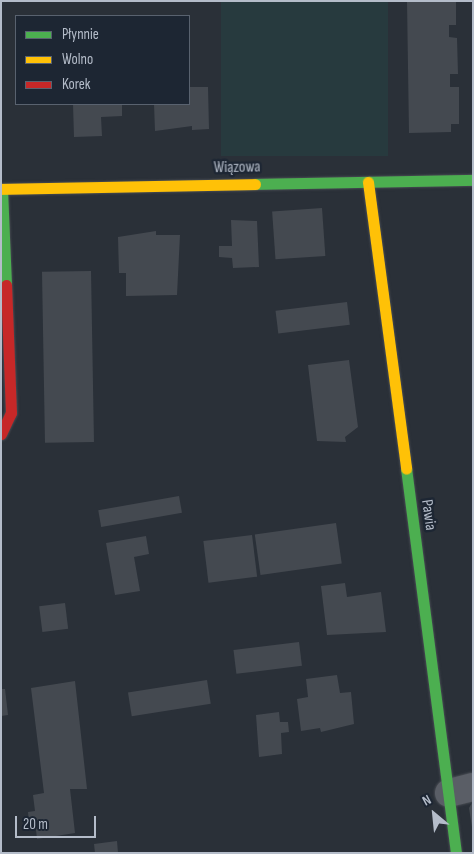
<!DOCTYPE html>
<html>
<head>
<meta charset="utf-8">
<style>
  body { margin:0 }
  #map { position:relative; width:474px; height:854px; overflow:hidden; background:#2a3038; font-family:"Sofia Sans Condensed",sans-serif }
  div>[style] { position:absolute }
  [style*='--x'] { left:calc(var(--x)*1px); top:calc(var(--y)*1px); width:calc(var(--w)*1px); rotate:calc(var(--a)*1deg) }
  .green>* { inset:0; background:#273a3e; transform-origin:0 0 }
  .building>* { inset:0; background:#444950; transform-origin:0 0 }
  .roads { filter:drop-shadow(0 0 1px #484c53) drop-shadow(0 0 1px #484c53) }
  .street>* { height:28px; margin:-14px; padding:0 14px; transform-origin:14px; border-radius:14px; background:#5a5e66 }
  .fast>* { height:11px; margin:-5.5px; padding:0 5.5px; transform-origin:5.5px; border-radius:5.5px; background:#4caf50 }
  .slow>* { height:11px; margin:-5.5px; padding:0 5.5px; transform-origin:5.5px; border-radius:5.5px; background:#ffc107 }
  .jam>* { height:11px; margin:-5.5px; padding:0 5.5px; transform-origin:5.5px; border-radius:5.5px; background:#c62828 }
  span { translate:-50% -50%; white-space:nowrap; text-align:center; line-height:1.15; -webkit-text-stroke:5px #1d2633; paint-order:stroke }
  .street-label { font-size:16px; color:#b4bcc9 }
  .frame { position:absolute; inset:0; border:2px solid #b4bcc9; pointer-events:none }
  .legend { position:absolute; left:15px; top:15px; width:175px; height:90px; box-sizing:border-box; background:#1d2633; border:1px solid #59626f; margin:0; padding:6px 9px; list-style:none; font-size:15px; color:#b4bcc9 }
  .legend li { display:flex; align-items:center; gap:10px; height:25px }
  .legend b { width:25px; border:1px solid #59626f }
  .north { position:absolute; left:409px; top:789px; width:50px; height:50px; -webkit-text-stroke:4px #1d2633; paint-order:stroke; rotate:332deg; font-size:14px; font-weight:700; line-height:20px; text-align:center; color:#b4bcc9 }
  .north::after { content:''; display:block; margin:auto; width:18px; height:22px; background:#b4bcc9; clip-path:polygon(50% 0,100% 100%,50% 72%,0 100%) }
  .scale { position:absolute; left:15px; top:816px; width:81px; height:22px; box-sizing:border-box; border:2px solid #b4bcc9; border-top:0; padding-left:6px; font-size:15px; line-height:18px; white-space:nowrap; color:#b4bcc9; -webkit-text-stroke:4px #1d2633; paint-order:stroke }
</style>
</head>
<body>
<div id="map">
  <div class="green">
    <div style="left:221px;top:1px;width:167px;height:155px"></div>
  </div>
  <div class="building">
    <div style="clip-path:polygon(407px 1px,456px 1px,456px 25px,449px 25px,449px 37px,457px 38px,458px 74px,450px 74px,450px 87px,459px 87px,459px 124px,451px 124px,451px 132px,409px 133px)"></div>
    <div style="clip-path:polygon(189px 87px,208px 87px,209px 129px,192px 130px,192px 126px,155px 131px,154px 104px,189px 104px)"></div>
    <div style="clip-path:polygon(73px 104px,122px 104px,122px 116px,101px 117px,102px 136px,74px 137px)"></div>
    <div style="left:322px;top:208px;width:48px;height:50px;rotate:86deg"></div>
    <div style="clip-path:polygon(231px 220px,257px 221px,259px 267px,233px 268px,232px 258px,219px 257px,219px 246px,232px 246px)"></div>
    <div style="clip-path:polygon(156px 231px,156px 235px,180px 235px,177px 295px,126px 296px,126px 273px,119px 273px,118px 237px)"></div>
    <div style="left:91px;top:271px;width:171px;height:49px;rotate:89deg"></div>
    <div style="left:347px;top:302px;width:23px;height:72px;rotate:83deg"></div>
    <div style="clip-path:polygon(349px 360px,358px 427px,345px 437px,346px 442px,317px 441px,308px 365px)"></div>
    <div style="left:179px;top:496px;width:17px;height:82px;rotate:80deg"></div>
    <div style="left:336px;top:523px;width:41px;height:82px;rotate:82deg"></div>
    <div style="left:252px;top:535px;width:42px;height:49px;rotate:83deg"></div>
    <div style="clip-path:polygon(146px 536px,149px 554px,134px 557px,140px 591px,115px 595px,106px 543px)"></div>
    <div style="clip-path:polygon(345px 583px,347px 597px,381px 592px,386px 632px,327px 635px,321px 586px)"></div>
    <div style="left:65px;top:603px;width:26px;height:26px;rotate:83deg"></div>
    <div style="left:299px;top:642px;width:24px;height:66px;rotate:83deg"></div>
    <div style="clip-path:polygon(337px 675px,340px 693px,351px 692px,354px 724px,321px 732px,320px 728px,301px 731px,297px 699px,308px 697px,306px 679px)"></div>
    <div style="left:207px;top:680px;width:24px;height:80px;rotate:81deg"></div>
    <div style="clip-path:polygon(75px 681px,87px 789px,70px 789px,75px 833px,37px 839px,35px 821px,29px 823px,28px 812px,35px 811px,33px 795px,44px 793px,31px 688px)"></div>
    <div style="clip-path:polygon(1px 689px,5px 689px,8px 715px,1px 716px)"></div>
    <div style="clip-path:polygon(279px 712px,280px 722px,288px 722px,289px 732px,281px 733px,282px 754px,259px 757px,256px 715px)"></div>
    <div style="clip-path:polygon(473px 801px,473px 827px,472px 827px,469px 808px)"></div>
    <div style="clip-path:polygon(117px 841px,118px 853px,95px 853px,94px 844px)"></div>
  </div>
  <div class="roads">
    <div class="street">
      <div style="--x:449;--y:793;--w:25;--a:-14"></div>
    </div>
    <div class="fast">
      <div style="--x:255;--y:184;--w:218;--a:-1.1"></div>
      <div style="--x:2;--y:189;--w:96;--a:87.6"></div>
      <div style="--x:406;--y:468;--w:388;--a:82.6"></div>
    </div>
    <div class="slow">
      <div style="--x:368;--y:182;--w:289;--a:82.4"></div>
      <div style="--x:1;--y:189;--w:254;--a:-1.1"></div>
    </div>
    <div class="jam">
      <div style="--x:1;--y:434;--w:23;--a:-65"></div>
      <div style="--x:11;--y:413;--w:128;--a:-92.2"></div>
    </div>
  </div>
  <div class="street-label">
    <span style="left:237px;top:168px;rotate:-1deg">Wiązowa</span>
    <span style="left:428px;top:515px;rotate:82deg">Pawia</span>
  </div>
  <div class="frame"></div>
  <ul class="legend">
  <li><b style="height:6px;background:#4caf50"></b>Płynnie</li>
  <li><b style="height:6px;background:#ffc107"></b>Wolno</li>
  <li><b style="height:6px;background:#c62828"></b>Korek</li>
  </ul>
  <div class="north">N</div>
  <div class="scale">20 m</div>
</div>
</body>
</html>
